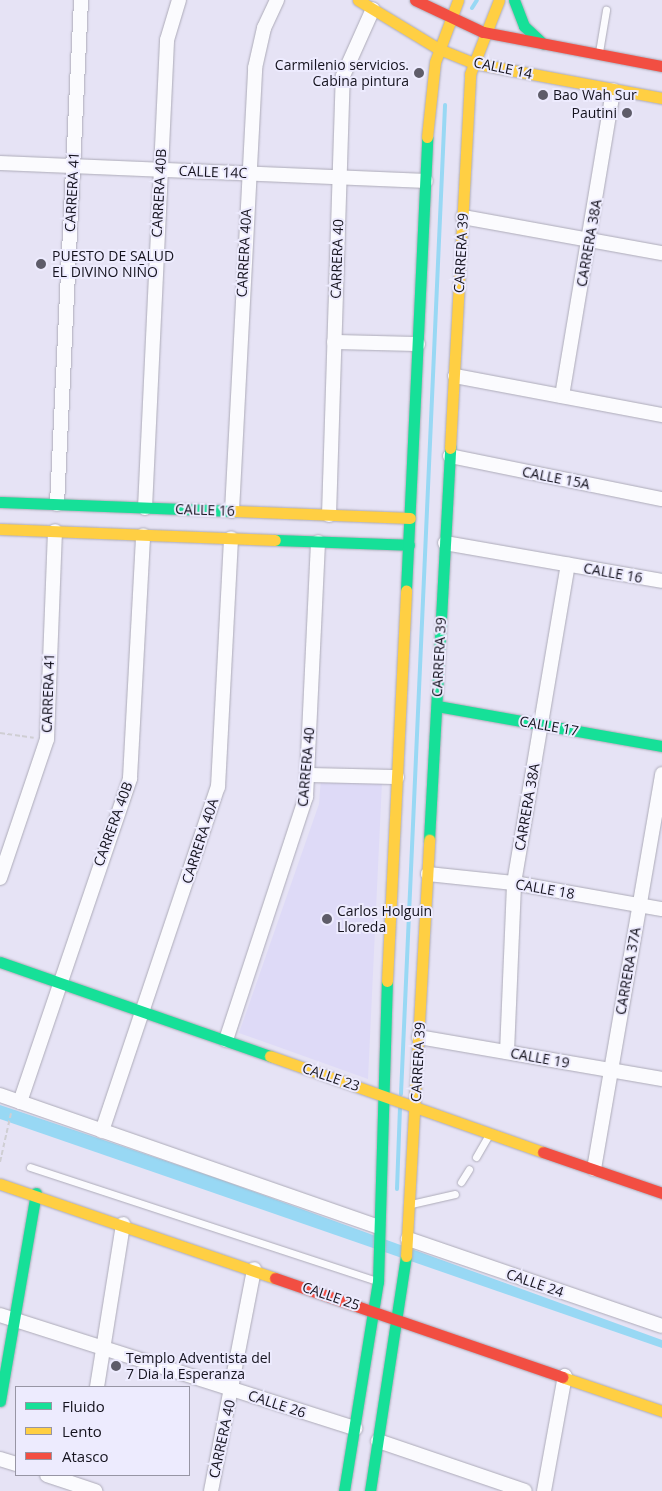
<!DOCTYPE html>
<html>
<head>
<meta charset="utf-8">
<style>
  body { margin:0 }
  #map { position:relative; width:662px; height:1491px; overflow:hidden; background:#e6e3f5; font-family:"Open Sans",sans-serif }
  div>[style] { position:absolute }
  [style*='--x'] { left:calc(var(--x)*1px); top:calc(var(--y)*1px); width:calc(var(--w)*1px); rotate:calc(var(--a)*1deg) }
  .built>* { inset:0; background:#dedaf7 }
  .water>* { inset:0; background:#98d8f4 }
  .stream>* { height:4px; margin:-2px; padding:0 2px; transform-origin:2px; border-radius:2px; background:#98d8f4 }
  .path>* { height:2px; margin-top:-1px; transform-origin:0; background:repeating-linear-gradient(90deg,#cfced3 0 5px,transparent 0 7.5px) }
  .roads { filter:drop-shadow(0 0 1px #adabb8) drop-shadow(0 0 1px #adabb8) }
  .lane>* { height:7px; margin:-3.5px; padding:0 3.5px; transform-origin:3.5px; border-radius:3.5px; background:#fbfbfe }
  .street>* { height:14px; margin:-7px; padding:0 7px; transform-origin:7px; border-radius:7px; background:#fbfbfe }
  .fast>* { height:11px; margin:-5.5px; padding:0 5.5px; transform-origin:5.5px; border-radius:5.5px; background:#16e098 }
  .slow>* { height:11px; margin:-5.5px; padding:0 5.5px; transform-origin:5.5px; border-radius:5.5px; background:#ffcf43 }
  .jam>* { height:11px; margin:-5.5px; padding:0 5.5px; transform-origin:5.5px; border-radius:5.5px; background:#f24e42 }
  .dots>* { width:14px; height:14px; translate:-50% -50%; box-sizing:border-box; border:2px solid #edebfe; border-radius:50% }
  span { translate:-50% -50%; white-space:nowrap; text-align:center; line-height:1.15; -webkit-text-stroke:4px #edebfe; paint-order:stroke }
  .poi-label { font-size:14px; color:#15131e }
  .right { translate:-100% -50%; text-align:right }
  .left { translate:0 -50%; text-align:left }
  .street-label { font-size:14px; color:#15131e }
  .legend { position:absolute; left:15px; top:1386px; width:175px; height:90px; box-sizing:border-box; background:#edebfe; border:1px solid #9795a4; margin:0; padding:6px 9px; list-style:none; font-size:15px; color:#15131e }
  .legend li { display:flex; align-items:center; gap:10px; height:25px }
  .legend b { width:25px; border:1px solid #9795a4 }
</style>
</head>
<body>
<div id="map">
  <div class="built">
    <div style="clip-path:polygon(321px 778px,382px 782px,368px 1079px,239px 1033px,319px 804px)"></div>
  </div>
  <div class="water">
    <div style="clip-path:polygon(0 1105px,216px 1178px,662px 1340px,662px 1348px,0 1119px)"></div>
  </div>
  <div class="stream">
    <div style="--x:472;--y:8;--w:9;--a:-58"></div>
    <div style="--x:401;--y:1094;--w:990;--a:-87.45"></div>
    <div style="--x:397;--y:1189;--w:80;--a:-87.9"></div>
  </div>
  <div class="path">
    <div style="--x:0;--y:733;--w:34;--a:8"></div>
    <div style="--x:0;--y:1162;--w:50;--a:-77.3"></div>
  </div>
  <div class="roads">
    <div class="lane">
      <div style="--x:599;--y:52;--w:43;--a:-80.5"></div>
      <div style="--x:476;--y:1157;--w:24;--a:-60"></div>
      <div style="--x:30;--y:1167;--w:365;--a:18.2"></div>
      <div style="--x:461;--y:1182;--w:15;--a:-58"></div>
      <div style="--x:411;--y:1204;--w:45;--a:-12.8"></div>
    </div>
    <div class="street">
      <div style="--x:0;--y:163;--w:426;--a:2.4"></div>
      <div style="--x:463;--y:217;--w:202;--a:10.3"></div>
      <div style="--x:334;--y:342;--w:84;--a:1.4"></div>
      <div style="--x:455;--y:376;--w:211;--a:10.7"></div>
      <div style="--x:562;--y:396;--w:310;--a:-80.5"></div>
      <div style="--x:450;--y:456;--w:216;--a:11.5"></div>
      <div style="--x:57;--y:504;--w:505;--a:-87.27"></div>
      <div style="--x:145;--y:508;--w:469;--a:-87.3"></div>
      <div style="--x:167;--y:40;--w:42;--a:-73.3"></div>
      <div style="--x:232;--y:511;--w:444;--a:-87"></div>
      <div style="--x:255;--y:68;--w:41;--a:-77.3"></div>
      <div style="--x:264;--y:28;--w:31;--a:-65"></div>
      <div style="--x:329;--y:515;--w:439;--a:-88.2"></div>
      <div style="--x:343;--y:76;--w:73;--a:-65.9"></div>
      <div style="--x:445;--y:543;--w:220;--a:9.9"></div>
      <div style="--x:307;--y:775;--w:90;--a:1.3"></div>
      <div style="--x:428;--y:874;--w:86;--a:6"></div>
      <div style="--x:514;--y:883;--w:150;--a:10"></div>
      <div style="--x:0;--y:878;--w:147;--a:-71.3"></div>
      <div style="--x:47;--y:739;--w:208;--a:-87.8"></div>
      <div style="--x:419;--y:1037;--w:247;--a:9.8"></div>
      <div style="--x:226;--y:1040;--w:256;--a:-71.8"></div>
      <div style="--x:306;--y:797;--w:255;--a:-87.3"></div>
      <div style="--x:507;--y:1052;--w:169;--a:-87.6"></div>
      <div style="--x:514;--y:883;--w:323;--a:-80.4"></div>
      <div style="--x:0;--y:1095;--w:400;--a:19.2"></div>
      <div style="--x:20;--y:1102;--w:342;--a:-71.2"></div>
      <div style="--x:130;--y:778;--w:243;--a:-86.9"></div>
      <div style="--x:102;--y:1131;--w:363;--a:-71.4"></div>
      <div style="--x:218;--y:787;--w:249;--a:-87"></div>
      <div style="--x:594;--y:1169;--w:401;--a:-80.2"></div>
      <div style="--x:408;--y:1239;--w:268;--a:18.9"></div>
      <div style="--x:0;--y:1315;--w:373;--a:17.7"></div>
      <div style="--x:97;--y:1387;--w:165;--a:-80.9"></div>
      <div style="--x:378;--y:1441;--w:155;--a:18.8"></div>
      <div style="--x:0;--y:1459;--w:17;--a:17"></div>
      <div style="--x:47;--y:1475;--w:51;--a:18.4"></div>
      <div style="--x:211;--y:1491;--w:226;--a:-79"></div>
      <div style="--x:544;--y:1491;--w:117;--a:-79.7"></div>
    </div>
    <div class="fast">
      <div style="--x:514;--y:0;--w:28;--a:69"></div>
      <div style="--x:524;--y:26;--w:26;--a:43"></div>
      <div style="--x:0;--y:502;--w:235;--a:2.2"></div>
      <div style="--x:275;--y:540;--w:134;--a:2.1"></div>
      <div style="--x:406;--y:590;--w:453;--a:-87.3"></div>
      <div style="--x:437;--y:706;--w:229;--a:10.1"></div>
      <div style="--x:429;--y:840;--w:393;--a:-86.9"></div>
      <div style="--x:0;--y:962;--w:286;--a:19.2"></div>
      <div style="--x:0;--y:1401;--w:211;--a:-80.2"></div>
      <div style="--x:344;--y:1491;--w:212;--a:-80.8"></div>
      <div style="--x:378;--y:1282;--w:301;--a:-88.3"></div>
      <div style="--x:370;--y:1491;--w:238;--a:-81.3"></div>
    </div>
    <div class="slow">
      <div style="--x:358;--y:0;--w:95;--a:31.2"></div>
      <div style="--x:439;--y:49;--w:37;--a:22"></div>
      <div style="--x:473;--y:63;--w:192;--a:10.5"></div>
      <div style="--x:427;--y:137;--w:75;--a:-83.9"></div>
      <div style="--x:435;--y:62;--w:66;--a:-69.6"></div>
      <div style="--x:450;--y:448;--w:375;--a:-86.9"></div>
      <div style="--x:470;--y:74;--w:79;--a:-68.6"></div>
      <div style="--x:235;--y:511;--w:175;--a:2.3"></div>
      <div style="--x:0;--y:529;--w:275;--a:2.3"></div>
      <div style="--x:387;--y:981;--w:391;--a:-87.2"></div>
      <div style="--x:270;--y:1056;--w:289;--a:19.4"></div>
      <div style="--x:0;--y:1184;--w:291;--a:18.9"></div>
      <div style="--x:406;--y:1256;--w:417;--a:-86.8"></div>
      <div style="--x:562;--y:1377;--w:106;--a:18.8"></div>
    </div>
    <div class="jam">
      <div style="--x:415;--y:0;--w:75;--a:25.2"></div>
      <div style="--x:483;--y:32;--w:182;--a:10.8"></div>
      <div style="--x:543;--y:1152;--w:126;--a:19"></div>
      <div style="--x:275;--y:1278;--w:304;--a:19"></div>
    </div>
  </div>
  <div class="dots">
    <div style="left:419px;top:73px;background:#5e5c69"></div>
    <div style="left:543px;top:95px;background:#5e5c69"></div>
    <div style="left:627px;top:113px;background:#5e5c69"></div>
    <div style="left:41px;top:264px;background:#5e5c69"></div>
    <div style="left:327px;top:919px;background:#5e5c69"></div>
    <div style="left:116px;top:1366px;background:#5e5c69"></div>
  </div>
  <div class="poi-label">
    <span class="right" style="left:409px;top:73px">Carmilenio servicios.<br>Cabina pintura</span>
    <span class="left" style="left:553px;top:95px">Bao Wah Sur</span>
    <span class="right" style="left:617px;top:113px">Pautini</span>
    <span class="left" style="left:52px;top:264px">PUESTO DE SALUD<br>EL DIVINO NIÑO</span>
    <span class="left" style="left:337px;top:919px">Carlos Holguin<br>Lloreda</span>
    <span class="left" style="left:126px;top:1366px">Templo Adventista del<br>7 Dia la Esperanza</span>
  </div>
  <div class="street-label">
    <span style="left:503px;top:68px;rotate:12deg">CALLE 14</span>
    <span style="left:213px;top:172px;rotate:2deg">CALLE 14C</span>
    <span style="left:72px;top:192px;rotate:-87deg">CARRERA 41</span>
    <span style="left:159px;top:193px;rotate:-87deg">CARRERA 40B</span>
    <span style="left:589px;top:243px;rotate:-80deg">CARRERA 38A</span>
    <span style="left:244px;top:253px;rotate:-87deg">CARRERA 40A</span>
    <span style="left:461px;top:253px;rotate:-87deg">CARRERA 39</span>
    <span style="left:337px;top:259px;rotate:-88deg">CARRERA 40</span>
    <span style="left:556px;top:478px;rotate:11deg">CALLE 15A</span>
    <span style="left:205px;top:510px;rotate:2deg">CALLE 16</span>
    <span style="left:613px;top:573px;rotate:10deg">CALLE 16</span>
    <span style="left:439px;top:657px;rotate:-87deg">CARRERA 39</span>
    <span style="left:48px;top:693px;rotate:-88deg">CARRERA 41</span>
    <span style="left:549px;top:726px;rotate:10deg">CALLE 17</span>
    <span style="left:306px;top:767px;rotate:-85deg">CARRERA 40</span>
    <span style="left:527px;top:807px;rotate:-80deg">CARRERA 38A</span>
    <span style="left:113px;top:824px;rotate:-70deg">CARRERA 40B</span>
    <span style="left:200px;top:841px;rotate:-72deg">CARRERA 40A</span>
    <span style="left:545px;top:889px;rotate:10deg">CALLE 18</span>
    <span style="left:628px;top:971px;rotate:-80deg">CARRERA 37A</span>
    <span style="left:540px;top:1058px;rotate:10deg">CALLE 19</span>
    <span style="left:418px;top:1062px;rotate:-87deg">CARRERA 39</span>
    <span style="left:331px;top:1077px;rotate:19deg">CALLE 23</span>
    <span style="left:535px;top:1283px;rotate:19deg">CALLE 24</span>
    <span style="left:331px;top:1296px;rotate:19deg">CALLE 25</span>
    <span style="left:277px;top:1404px;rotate:18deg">CALLE 26</span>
    <span style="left:222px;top:1439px;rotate:-78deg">CARRERA 40</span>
  </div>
  <ul class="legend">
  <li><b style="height:6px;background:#16e098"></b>Fluido</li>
  <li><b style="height:6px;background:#ffcf43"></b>Lento</li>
  <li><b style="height:6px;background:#f24e42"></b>Atasco</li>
  </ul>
</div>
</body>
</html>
